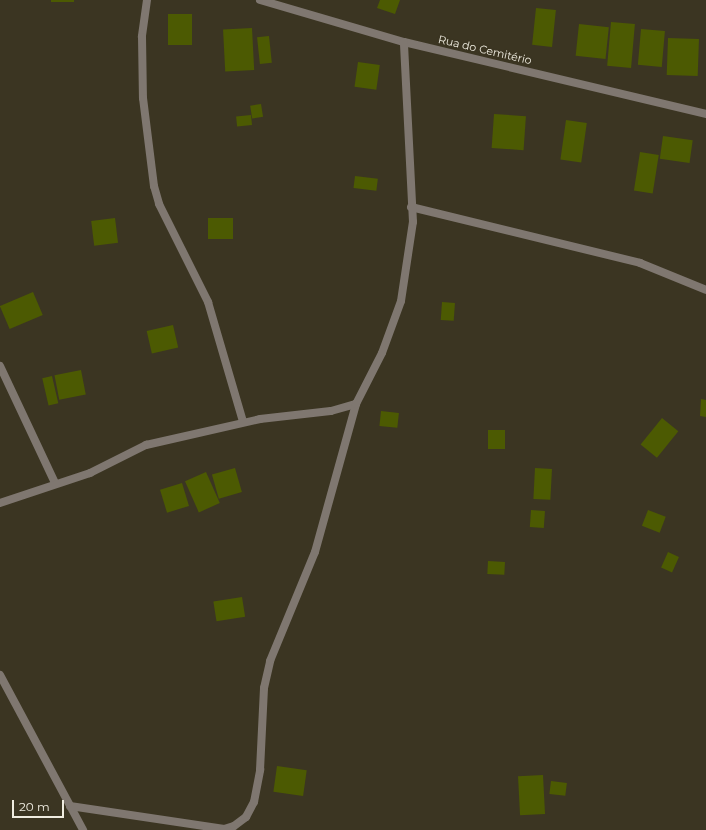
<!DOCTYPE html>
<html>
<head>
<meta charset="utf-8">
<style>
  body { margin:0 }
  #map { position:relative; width:706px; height:830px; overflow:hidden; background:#3b3522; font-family:Montserrat,sans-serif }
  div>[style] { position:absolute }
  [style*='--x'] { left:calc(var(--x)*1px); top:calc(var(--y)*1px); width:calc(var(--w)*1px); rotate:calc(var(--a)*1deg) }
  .building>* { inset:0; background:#4c5a02; transform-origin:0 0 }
  .minor>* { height:8px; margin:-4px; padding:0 4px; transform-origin:4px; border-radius:4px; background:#7f7770 }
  span { translate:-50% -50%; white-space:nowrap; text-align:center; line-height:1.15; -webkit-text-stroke:3px #3b3522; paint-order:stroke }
  .street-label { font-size:11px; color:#efece0 }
  .scale { position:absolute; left:12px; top:800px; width:52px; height:18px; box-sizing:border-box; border:2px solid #efece0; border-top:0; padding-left:5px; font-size:12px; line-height:14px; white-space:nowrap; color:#efece0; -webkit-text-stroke:3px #3b3522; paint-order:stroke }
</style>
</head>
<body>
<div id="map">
  <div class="building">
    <div style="left:51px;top:0;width:23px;height:2px"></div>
    <div style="clip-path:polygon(380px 0,400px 0,395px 14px,377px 8px)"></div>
    <div style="left:536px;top:8px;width:20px;height:37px;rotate:6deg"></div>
    <div style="left:168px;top:14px;width:24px;height:31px"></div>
    <div style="left:611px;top:22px;width:24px;height:44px;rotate:5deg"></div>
    <div style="left:579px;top:24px;width:30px;height:32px;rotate:6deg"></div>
    <div style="left:252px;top:28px;width:42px;height:29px;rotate:87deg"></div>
    <div style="left:641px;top:29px;width:24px;height:36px;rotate:5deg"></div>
    <div style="left:269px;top:36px;width:27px;height:12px;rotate:84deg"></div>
    <div style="left:668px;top:38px;width:31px;height:37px;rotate:2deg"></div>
    <div style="left:358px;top:62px;width:22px;height:25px;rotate:8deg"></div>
    <div style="left:261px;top:104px;width:13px;height:11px;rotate:81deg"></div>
    <div style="left:494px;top:114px;width:32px;height:34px;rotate:4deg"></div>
    <div style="left:251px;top:115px;width:10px;height:15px;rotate:84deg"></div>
    <div style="left:566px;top:120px;width:21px;height:40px;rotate:8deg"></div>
    <div style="left:663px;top:136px;width:30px;height:23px;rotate:8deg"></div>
    <div style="left:640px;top:152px;width:19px;height:39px;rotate:9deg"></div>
    <div style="left:355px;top:176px;width:23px;height:12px;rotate:7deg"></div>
    <div style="left:115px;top:218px;width:25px;height:24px;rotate:83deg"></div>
    <div style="left:208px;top:218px;width:25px;height:21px"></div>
    <div style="left:33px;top:292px;width:25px;height:36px;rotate:67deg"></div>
    <div style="left:442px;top:302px;width:13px;height:18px;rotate:4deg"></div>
    <div style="left:173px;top:325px;width:23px;height:27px;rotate:77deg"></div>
    <div style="left:81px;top:370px;width:25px;height:27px;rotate:79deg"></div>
    <div style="left:52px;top:376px;width:28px;height:10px;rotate:77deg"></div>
    <div style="clip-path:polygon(701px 399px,706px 400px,706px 417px,700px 416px)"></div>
    <div style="left:381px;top:411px;width:18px;height:15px;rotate:6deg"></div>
    <div style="left:662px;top:418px;width:21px;height:34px;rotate:39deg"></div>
    <div style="left:488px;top:430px;width:17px;height:19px"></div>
    <div style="left:235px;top:468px;width:25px;height:24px;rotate:74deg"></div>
    <div style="left:535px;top:468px;width:17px;height:31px;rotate:3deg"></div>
    <div style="left:206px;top:472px;width:34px;height:23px;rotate:66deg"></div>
    <div style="left:182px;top:483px;width:24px;height:23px;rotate:73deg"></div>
    <div style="left:531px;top:510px;width:14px;height:17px;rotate:4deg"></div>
    <div style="left:648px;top:510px;width:19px;height:17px;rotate:21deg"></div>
    <div style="left:668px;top:552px;width:12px;height:17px;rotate:24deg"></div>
    <div style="left:488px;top:561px;width:17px;height:13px;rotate:3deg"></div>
    <div style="left:242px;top:597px;width:20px;height:29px;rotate:81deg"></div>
    <div style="left:277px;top:766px;width:30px;height:26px;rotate:8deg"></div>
    <div style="left:543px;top:775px;width:39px;height:25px;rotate:87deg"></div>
    <div style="left:551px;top:781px;width:16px;height:13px;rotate:7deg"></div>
  </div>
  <div class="minor">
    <div style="--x:147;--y:0;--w:37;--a:98"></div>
    <div style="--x:142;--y:37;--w:61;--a:89.1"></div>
    <div style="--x:143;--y:98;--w:89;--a:82.9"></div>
    <div style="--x:154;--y:186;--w:19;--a:74"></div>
    <div style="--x:159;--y:204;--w:110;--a:63.4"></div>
    <div style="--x:208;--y:302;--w:125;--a:73.7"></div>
    <div style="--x:260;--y:0;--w:150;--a:16.3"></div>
    <div style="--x:404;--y:42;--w:310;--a:13.4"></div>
    <div style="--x:411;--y:207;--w:236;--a:13.7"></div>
    <div style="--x:640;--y:263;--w:71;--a:22.2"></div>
    <div style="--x:0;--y:366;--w:129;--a:64.8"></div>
    <div style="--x:0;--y:503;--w:95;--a:-18.4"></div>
    <div style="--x:90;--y:473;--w:63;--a:-26.6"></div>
    <div style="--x:146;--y:445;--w:117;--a:-12.8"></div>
    <div style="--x:260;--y:419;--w:71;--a:-6.4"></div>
    <div style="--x:331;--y:411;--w:26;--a:-16"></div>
    <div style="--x:0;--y:675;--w:176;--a:61.8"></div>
    <div style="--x:70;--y:806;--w:156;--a:8.5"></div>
    <div style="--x:224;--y:829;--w:10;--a:-17"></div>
    <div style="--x:234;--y:826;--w:15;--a:-37"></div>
    <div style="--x:246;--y:817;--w:17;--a:-62"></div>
    <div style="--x:254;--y:802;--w:33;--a:-79"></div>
    <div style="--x:260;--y:770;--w:82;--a:-87.2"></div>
    <div style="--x:264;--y:688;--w:28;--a:-77"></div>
    <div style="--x:270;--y:661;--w:118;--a:-67.6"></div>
    <div style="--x:315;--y:552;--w:154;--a:-74.5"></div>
    <div style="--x:356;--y:404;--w:57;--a:-63"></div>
    <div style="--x:382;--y:353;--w:55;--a:-69.9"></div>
    <div style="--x:401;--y:301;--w:80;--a:-81.4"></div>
    <div style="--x:413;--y:222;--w:180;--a:-92.9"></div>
  </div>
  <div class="street-label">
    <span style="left:485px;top:50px;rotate:13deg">Rua do Cemitério</span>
  </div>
  <div class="scale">20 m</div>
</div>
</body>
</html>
